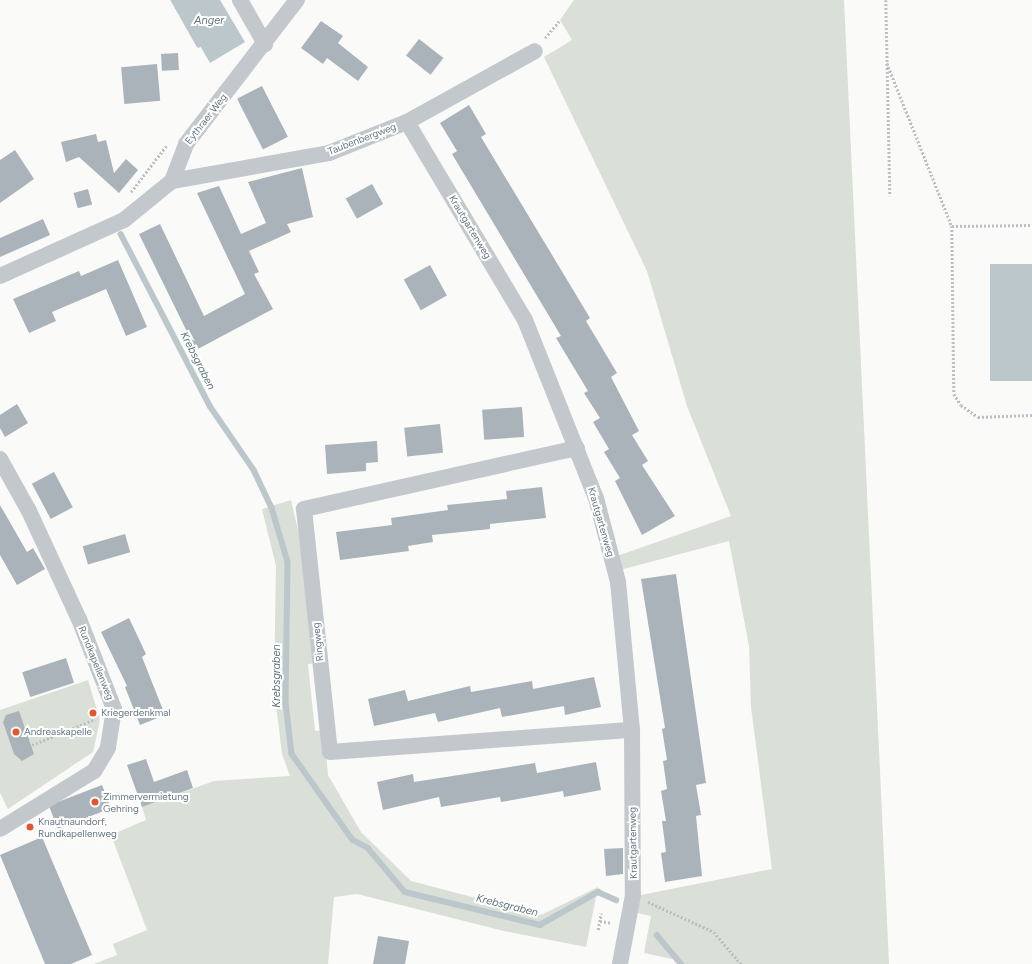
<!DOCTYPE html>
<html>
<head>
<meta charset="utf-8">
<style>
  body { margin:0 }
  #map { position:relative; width:1032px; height:964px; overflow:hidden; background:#fafaf8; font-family:Figtree,sans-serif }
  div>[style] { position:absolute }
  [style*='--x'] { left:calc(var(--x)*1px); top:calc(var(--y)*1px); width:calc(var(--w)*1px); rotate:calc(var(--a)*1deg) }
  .green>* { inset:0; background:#dadfd7 }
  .water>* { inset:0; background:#bbc7cb; transform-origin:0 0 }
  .stream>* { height:5.5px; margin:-2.75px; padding:0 2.75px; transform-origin:2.75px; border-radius:2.75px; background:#bbc7cb }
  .building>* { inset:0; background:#aab3b9; transform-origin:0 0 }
  .path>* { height:2.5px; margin-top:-1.25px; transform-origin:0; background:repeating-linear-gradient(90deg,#bbbfc2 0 2px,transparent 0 4px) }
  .minor>* { height:16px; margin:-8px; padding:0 8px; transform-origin:8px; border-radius:8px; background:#c3c8cc }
  .dots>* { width:11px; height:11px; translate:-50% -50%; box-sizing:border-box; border:2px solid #fff; border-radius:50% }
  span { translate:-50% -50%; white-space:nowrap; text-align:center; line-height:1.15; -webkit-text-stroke:4px #fff; paint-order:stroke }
  .street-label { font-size:10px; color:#657683 }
  .poi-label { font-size:10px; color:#657683 }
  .left { translate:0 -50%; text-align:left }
  .water-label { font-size:11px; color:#60757c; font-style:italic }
</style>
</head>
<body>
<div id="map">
  <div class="green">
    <div style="clip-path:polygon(574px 0,844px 0,889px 964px,681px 964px,677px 960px,644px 953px,651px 916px,637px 913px,641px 895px,772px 869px,751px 707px,749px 646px,729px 541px,620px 570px,617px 556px,731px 516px,687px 406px,647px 271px,544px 57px,572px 40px,560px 20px)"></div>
    <div style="clip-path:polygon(291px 500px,305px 560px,317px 663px,308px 664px,315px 731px,324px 730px,328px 775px,361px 832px,411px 881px,541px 915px,598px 887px,586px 947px,504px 931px,357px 894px,334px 897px,328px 964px,94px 964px,117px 955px,113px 944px,147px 930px,111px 835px,146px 820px,142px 807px,214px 781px,290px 776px,282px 754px,274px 688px,276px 566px,262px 509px)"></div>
    <div style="clip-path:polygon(88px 680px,100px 720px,93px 752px,8px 809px,0 793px,0 710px)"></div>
  </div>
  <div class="water">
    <div style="clip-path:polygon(174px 0,220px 0,245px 42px,210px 63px)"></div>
    <div style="left:1032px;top:264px;width:117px;height:42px;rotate:90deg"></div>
  </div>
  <div class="stream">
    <div style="--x:174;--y:0;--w:51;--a:60.4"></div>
    <div style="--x:121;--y:234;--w:194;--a:62.6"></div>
    <div style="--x:210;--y:406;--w:78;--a:55.5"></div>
    <div style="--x:254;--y:470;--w:42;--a:64.7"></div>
    <div style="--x:272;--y:508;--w:56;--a:73.5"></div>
    <div style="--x:288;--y:562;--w:141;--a:90.8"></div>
    <div style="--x:286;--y:703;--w:51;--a:83.3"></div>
    <div style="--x:292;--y:754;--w:105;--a:54.7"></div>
    <div style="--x:353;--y:840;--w:17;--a:28"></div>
    <div style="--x:368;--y:848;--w:57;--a:49.9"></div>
    <div style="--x:405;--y:892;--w:139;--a:13.7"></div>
    <div style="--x:540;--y:925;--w:67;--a:-29.6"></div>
    <div style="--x:598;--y:892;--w:20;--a:24"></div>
    <div style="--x:657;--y:935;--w:38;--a:50"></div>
  </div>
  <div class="building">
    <div style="clip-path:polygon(321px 21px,343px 36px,338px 43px,368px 67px,358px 81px,327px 58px,323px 64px,301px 48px)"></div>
    <div style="left:419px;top:39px;width:31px;height:21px;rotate:38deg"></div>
    <div style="left:178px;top:53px;width:17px;height:17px;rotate:87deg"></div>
    <div style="left:157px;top:64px;width:37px;height:36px;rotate:85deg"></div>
    <div style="left:262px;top:86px;width:57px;height:28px;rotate:63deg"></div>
    <div style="clip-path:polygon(469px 105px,486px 134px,481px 137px,590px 318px,586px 321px,617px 373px,611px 377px,639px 431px,632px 435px,648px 461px,642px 465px,675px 516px,642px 535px,615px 481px,620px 478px,604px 452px,609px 449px,593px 422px,600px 418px,584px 393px,588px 391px,556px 338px,561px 336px,452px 154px,457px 151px,440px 123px)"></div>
    <div style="clip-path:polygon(96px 134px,98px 142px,106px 140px,114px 173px,126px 159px,138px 170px,119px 193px,79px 157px,66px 162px,61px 142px)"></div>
    <div style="clip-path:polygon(15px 150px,34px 179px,0 203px,0 160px)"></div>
    <div style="clip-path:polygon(302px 168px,313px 217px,287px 224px,291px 232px,249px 251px,259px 272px,254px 274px,273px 309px,196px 350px,139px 234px,160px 224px,204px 316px,245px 294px,197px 193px,219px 186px,241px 234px,266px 223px,248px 182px)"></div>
    <div style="left:372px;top:184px;width:23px;height:30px;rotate:61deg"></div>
    <div style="left:88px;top:189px;width:16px;height:15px;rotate:75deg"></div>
    <div style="clip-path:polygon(43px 219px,50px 235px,0 257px,0 238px)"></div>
    <div style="clip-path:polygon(118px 260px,147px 327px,126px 336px,106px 289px,52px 312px,56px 321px,29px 333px,13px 299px,79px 271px,81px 276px)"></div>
    <div style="left:430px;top:265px;width:35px;height:30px;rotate:61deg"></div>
    <div style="clip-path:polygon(17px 404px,28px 423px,5px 437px,0 428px,0 415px)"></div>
    <div style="left:522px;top:407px;width:30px;height:40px;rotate:86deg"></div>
    <div style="left:440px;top:424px;width:29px;height:36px;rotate:84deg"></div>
    <div style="clip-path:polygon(377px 441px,378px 462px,366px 463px,366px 471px,327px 474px,325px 445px)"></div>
    <div style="left:54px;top:472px;width:40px;height:25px;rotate:62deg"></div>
    <div style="clip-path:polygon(542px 487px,546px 518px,490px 524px,490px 529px,432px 535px,433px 542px,408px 546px,409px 551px,340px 560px,336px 532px,392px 525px,391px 518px,448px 510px,447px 505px,507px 499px,506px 491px)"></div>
    <div style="clip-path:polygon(0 505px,27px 552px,33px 548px,45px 569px,17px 585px,0 555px)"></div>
    <div style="left:125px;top:534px;width:19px;height:44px;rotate:74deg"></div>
    <div style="clip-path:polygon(676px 574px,706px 783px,696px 785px,701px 815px,696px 816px,702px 876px,665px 882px,661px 853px,666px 852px,662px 821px,666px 821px,661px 791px,667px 789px,663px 761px,667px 760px,662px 729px,665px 728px,641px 579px)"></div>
    <div style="clip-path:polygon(129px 618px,146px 654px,142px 657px,165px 715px,140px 725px,125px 687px,127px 686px,101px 632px)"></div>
    <div style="left:66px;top:658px;width:26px;height:46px;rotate:72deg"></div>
    <div style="clip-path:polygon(594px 677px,601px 707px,565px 715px,564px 706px,502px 717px,500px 708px,438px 722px,435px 713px,374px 726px,368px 699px,405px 690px,408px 701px,470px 686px,471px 692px,532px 681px,533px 689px)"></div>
    <div style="clip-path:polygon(19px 711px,34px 754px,22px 761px,14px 754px,3px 722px,6px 715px)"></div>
    <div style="clip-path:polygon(146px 759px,154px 782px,187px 770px,193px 788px,142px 807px,127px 765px)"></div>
    <div style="clip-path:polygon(596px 762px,601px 790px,564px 797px,563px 791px,501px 802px,500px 797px,441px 807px,439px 797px,383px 810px,377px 782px,413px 774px,414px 782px,535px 763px,537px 773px)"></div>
    <div style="left:102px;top:785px;width:25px;height:57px;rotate:69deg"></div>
    <div style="clip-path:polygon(42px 837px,92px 955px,71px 964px,45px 964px,0 855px)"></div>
    <div style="clip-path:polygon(623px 848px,623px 874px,606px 876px,604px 849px)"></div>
    <div style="clip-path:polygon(378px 936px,409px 941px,405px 964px,373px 964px)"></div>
  </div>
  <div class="path">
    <div style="--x:886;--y:0;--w:196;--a:88.8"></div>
    <div style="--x:545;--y:38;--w:23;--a:-50"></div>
    <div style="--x:887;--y:63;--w:175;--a:68.3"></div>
    <div style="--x:952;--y:226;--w:168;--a:89.3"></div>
    <div style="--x:954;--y:394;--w:13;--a:58"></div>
    <div style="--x:961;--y:405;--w:21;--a:35"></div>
    <div style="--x:978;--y:417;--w:54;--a:-2.1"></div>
    <div style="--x:131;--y:192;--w:58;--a:-52.7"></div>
    <div style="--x:952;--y:226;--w:80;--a:-0.7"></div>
    <div style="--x:32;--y:745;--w:68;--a:-22.4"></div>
    <div style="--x:648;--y:902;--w:72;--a:24.4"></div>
    <div style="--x:714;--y:932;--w:42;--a:49.8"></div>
    <div style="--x:600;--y:921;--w:12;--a:9"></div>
    <div style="--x:598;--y:930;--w:17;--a:-80"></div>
  </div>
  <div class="minor">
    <div style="--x:240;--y:0;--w:51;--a:60.4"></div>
    <div style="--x:407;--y:122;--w:230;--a:59.2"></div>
    <div style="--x:525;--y:320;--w:192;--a:68.3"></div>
    <div style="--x:596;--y:498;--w:87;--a:75.3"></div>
    <div style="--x:618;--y:582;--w:149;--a:84.6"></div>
    <div style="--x:632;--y:730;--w:165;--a:89.7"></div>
    <div style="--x:633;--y:895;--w:70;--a:100.7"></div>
    <div style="--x:172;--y:181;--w:159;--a:-10.1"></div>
    <div style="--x:329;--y:153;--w:84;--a:-21.7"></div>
    <div style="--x:407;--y:122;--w:146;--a:-29"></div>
    <div style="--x:0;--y:276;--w:136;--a:-24.3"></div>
    <div style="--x:124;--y:220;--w:62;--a:-39.1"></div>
    <div style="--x:172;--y:181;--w:40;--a:-69"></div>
    <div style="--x:186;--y:144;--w:182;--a:-52.4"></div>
    <div style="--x:577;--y:448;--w:280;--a:167.4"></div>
    <div style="--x:304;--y:509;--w:244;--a:83.9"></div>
    <div style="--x:330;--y:752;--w:303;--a:-4.2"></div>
    <div style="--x:0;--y:459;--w:60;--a:60.9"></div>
    <div style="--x:29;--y:511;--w:119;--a:65.2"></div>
    <div style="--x:79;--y:619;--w:97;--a:68.7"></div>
    <div style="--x:114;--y:709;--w:39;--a:99"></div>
    <div style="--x:108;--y:748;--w:27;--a:121"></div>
    <div style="--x:94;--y:771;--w:110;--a:148.3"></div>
  </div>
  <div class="dots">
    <div style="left:93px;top:713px;background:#e4572e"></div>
    <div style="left:16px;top:732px;background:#e4572e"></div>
    <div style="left:95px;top:802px;background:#e4572e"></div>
    <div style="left:30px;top:827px;background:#e4572e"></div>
  </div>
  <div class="street-label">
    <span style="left:206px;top:119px;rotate:-52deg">Eythraer Weg</span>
    <span style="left:362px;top:139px;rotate:-21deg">Taubenbergweg</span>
    <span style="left:470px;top:227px;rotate:59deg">Krautgartenweg</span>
    <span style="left:601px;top:522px;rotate:74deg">Krautgartenweg</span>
    <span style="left:318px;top:642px;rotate:-96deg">Ringweg</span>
    <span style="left:96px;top:663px;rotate:68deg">Rundkapellenweg</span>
    <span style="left:633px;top:843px;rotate:-91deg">Krautgartenweg</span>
  </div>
  <div class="poi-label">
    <span class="left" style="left:101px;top:713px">Kriegerdenkmal</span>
    <span class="left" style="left:24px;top:732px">Andreaskapelle</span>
    <span class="left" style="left:103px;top:802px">Zimmervermietung<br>Gehring</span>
    <span class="left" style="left:38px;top:827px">Knautnaundorf,<br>Rundkapellenweg</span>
  </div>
  <div class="water-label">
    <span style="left:209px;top:21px">Anger</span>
    <span style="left:197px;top:361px;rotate:63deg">Krebsgraben</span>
    <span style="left:277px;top:676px;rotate:-90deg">Krebsgraben</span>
    <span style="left:507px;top:906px;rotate:14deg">Krebsgraben</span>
  </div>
</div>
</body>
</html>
